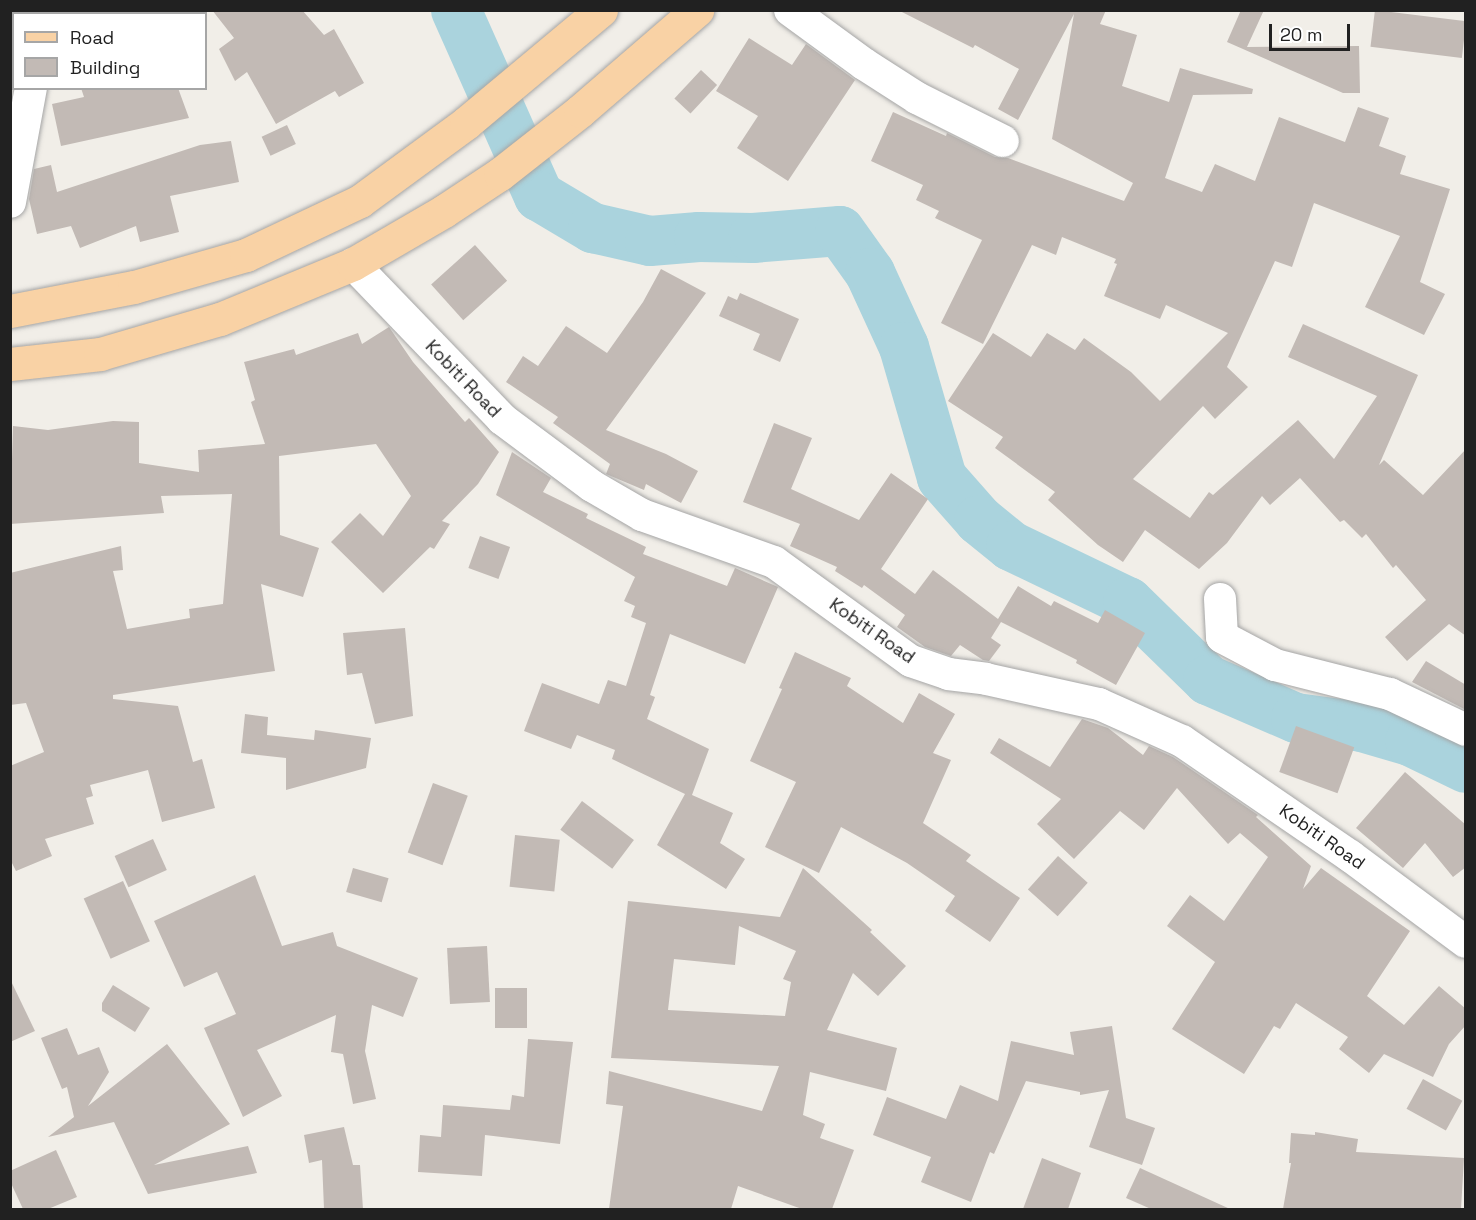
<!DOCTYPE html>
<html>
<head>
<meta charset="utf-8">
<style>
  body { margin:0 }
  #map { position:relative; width:1476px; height:1220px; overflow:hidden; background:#f1eee8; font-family:"Space Grotesk",sans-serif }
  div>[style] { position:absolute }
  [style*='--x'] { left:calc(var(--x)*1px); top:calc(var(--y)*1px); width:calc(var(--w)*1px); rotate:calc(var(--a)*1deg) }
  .river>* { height:50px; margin:-25px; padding:0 25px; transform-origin:25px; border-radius:25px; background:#aad3dd }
  .building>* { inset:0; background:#c2bab5; transform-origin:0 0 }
  .roads { filter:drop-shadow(0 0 2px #a5a5a5) drop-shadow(0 0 2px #a5a5a5) }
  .minor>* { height:32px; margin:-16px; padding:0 16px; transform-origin:16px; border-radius:16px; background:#fff }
  .major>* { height:33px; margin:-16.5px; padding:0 16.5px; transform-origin:16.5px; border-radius:16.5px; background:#f9d2a5 }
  span { translate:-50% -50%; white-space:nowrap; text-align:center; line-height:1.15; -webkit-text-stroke:6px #fff; paint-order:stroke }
  .street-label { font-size:18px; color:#212121 }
  .frame { position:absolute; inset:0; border:12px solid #212121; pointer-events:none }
  .legend { position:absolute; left:12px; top:12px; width:195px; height:78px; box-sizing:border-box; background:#fff; border:2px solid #a6a6a6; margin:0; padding:8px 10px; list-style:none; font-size:18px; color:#212121 }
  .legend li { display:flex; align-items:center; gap:12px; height:30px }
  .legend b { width:30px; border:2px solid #a6a6a6 }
  .scale { position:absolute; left:1269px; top:24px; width:81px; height:27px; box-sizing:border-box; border:3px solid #212121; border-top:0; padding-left:8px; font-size:18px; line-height:21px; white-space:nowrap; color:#212121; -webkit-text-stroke:4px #fff; paint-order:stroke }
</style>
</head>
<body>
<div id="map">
  <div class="river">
    <div style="--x:456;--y:10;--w:204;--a:66"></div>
    <div style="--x:539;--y:196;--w:63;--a:30.7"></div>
    <div style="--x:593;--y:228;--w:58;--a:12.8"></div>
    <div style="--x:650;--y:241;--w:49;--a:-4.7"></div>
    <div style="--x:699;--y:237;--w:54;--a:1.1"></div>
    <div style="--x:753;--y:238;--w:87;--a:-4.6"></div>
    <div style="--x:840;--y:231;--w:52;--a:54.5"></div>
    <div style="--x:870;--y:273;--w:81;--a:65.3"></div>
    <div style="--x:904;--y:347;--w:136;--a:73.8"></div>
    <div style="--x:942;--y:478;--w:56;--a:48.6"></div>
    <div style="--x:979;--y:520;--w:41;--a:39.1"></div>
    <div style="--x:1011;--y:546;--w:130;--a:25.6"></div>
    <div style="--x:1128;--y:602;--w:112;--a:44.3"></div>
    <div style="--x:1208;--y:680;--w:96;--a:23.4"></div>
    <div style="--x:1296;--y:718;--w:67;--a:7.8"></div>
    <div style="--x:1362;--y:727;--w:50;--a:16.3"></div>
    <div style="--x:1410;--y:741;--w:62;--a:25.7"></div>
  </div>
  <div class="building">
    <div style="clip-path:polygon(212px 10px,302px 10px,324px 35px,334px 29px,364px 83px,339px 97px,335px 91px,276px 124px,247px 72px,235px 81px,219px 49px,234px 38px)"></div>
    <div style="clip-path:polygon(898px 10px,1106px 10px,1100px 24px,1137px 35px,1122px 86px,1169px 102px,1180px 68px,1253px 89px,1252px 94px,1193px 95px,1165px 178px,1202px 192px,1215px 164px,1255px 181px,1279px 117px,1345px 142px,1358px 107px,1389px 118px,1379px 146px,1406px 156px,1400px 174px,1450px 189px,1420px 282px,1445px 294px,1424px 335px,1365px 307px,1400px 236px,1314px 203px,1292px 267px,1275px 261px,1227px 367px,1248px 387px,1215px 419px,1203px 406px,1133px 479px,1190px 518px,1209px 492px,1213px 495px,1298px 420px,1334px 459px,1377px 396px,1288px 357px,1303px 324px,1418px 375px,1379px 465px,1384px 460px,1423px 495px,1466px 449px,1466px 636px,1449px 624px,1407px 661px,1385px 637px,1426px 600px,1396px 565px,1393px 568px,1366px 534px,1362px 538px,1344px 520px,1340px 522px,1300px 478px,1270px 505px,1262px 496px,1227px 543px,1199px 569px,1145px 530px,1123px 562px,1098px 545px,1048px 500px,1055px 492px,995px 448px,1003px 437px,948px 401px,993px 333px,1031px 357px,1047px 333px,1075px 350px,1084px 338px,1131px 372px,1160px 401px,1228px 333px,1166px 305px,1160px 319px,1104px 296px,1117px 264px,1114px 263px,1116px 259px,1062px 237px,1056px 255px,1032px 245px,983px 344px,941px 323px,982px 240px,935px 218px,939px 211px,916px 200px,923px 185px,871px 161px,893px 112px,946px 136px,947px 133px,995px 157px,1008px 158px,1124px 201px,1133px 183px,1052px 139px,1074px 14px,1018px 120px,998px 109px,1019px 69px,975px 45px,973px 48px)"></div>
    <div style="clip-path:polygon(1241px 10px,1264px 10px,1247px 47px,1359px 46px,1360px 93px,1343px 93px,1227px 42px)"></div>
    <div style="left:1375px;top:10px;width:92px;height:37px;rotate:7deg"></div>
    <div style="clip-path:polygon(749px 38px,792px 65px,806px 44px,855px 80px,788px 181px,737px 148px,758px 116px,716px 91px)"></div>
    <div style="left:701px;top:70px;width:22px;height:39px;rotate:43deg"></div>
    <div style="clip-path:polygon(81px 88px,178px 88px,189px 118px,61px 146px,52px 104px,84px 97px)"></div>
    <div style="left:287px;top:125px;width:21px;height:28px;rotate:65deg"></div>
    <div style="clip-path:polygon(231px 141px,239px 182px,170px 196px,179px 232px,140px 242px,136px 226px,80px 248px,71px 226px,37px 234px,29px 199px,34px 169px,51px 165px,57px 192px,200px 145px)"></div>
    <div style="left:475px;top:245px;width:48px;height:59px;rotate:48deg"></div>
    <div style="clip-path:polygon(661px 269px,706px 293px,606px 430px,666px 454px,698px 471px,681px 503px,646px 484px,644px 490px,606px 474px,610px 464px,553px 423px,558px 417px,506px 382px,523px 356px,538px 366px,566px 326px,607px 353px,643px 302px)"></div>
    <div style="clip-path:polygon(740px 293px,799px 319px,780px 362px,753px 350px,760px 334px,719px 316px,728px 296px,737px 300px)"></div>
    <div style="clip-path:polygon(389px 327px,413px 362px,465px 422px,469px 418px,499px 452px,478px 484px,442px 521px,450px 524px,434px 549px,430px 547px,383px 593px,331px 542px,360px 513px,383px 536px,411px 496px,376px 444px,279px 456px,280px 535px,319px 548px,303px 597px,261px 584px,275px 671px,113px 695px,113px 699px,178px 706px,193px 762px,202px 759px,215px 808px,162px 822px,148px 770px,90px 785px,93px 796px,86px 798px,94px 824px,45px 839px,52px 856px,16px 871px,10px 859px,10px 766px,44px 752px,26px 703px,10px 705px,10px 573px,121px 546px,123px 570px,113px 571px,127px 629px,190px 618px,189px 609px,223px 604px,232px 494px,161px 496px,164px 513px,10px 524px,13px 426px,48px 430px,113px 421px,139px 422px,139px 463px,199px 472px,198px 450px,265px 444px,251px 402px,255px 400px,244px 362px,294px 349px,296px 355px,358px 333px,362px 344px)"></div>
    <div style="clip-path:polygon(774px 423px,812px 438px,791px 489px,859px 520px,891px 473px,928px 499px,881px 569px,915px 594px,933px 570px,998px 619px,1018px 586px,1051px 606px,1054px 601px,1098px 623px,1105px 610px,1145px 633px,1116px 685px,1076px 663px,1077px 660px,1001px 622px,991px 638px,1001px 645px,989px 661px,983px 660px,960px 645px,951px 656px,925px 647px,897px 627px,905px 615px,864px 585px,862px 588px,835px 571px,837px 567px,790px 546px,800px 524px,743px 502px)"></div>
    <div style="clip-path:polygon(512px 452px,551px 478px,543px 492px,588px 514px,586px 518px,646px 547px,643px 554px,727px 586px,735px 568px,778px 587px,745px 664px,670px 634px,650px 695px,655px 697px,647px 719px,709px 749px,692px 795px,733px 813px,720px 843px,745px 859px,726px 889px,657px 845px,685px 794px,612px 759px,615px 750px,577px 735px,571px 749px,524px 731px,542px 683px,599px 704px,608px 680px,626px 686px,646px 623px,631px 617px,635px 606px,624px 601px,635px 577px,496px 495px)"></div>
    <div style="left:480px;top:536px;width:32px;height:34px;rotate:20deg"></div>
    <div style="clip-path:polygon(405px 628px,413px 716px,375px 724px,362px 673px,347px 675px,343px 633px)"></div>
    <div style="clip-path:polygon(795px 652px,851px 678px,847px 686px,903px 723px,919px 693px,955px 714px,933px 753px,951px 760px,923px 823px,971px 855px,966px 861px,1020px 898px,990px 942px,945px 911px,955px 896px,907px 863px,841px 827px,819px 873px,765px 847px,796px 782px,750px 761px,782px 689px,779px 688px)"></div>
    <div style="clip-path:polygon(1426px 661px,1466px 685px,1466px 710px,1412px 682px)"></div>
    <div style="clip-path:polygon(245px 714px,268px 717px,267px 735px,314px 740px,315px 730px,371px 738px,366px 768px,286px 790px,286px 758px,241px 753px)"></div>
    <div style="clip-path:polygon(1082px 719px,1108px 728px,1143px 755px,1149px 746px,1173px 757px,1258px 815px,1256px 817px,1311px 866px,1303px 889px,1321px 868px,1410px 931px,1367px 996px,1404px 1025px,1439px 986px,1466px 1009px,1466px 1025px,1449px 1044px,1433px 1077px,1384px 1054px,1369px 1073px,1339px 1049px,1348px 1037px,1296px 1003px,1280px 1029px,1274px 1026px,1244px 1074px,1172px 1029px,1215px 962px,1167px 926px,1190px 895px,1224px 921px,1268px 857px,1240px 833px,1228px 844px,1177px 788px,1144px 830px,1120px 811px,1074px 859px,1037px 824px,1061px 799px,990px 753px,999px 738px,1050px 767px)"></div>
    <div style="left:1296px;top:726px;width:62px;height:49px;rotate:20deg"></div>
    <div style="clip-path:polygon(1405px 772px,1466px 825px,1466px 867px,1453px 877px,1425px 843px,1403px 868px,1356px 828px)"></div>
    <div style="left:433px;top:783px;width:37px;height:74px;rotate:20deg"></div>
    <div style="left:582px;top:801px;width:65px;height:36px;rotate:37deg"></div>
    <div style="left:515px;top:835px;width:45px;height:52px;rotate:6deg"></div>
    <div style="left:153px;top:839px;width:34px;height:42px;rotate:66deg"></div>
    <div style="left:1058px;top:856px;width:40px;height:45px;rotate:42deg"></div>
    <div style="left:353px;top:868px;width:37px;height:25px;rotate:16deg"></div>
    <div style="clip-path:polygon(evenodd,803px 868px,872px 930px,870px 932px,906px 966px,878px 996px,853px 973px,827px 1030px,897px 1048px,886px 1091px,810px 1072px,803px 1115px,825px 1124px,820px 1138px,854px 1150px,832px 1209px,802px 1209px,738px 1186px,731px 1209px,609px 1209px,623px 1106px,606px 1104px,609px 1071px,762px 1111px,779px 1066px,611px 1058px,628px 901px,780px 917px,803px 868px,739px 926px,796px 951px,783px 979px,791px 982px,785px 1016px,668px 1010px,674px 959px,735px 965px,739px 926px)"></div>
    <div style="clip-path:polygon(255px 875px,282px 946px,333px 932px,337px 946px,418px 978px,403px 1017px,372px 1005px,365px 1051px,376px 1099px,353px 1104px,343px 1054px,331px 1052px,336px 1015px,257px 1050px,282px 1096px,243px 1117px,204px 1028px,236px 1014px,217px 972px,184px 987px,154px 921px)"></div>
    <div style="left:123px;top:881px;width:66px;height:43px;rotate:66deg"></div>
    <div style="left:487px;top:946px;width:56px;height:40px;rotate:87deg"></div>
    <div style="clip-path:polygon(10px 979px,35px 1031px,10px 1042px)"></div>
    <div style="clip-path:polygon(113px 985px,150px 1008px,135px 1032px,102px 1011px,102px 1003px)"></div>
    <div style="left:495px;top:988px;width:32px;height:40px"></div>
    <div style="clip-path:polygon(1112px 1026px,1126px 1118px,1155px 1128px,1142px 1165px,1089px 1147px,1109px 1090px,1080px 1095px,1080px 1092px,1026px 1081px,994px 1154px,990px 1152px,971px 1202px,921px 1182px,931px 1157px,873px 1135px,887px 1097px,946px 1119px,960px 1085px,998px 1101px,1011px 1041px,1074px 1055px,1070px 1032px)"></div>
    <div style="clip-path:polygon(67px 1028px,78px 1055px,99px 1047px,109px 1072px,88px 1106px,167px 1044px,230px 1124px,154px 1165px,248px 1146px,257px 1173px,148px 1194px,114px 1122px,48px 1137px,74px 1117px,67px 1087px,62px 1089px,41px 1038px)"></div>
    <div style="clip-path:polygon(528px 1039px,573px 1042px,560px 1144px,485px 1135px,482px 1176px,418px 1172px,420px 1135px,441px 1137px,443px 1105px,510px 1110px,512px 1095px,524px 1097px)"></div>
    <div style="left:1423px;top:1079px;width:45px;height:34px;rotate:29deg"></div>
    <div style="clip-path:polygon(344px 1127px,353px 1165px,360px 1165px,363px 1209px,324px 1209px,322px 1160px,309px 1163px,304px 1135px)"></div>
    <div style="clip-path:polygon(1315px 1132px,1358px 1139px,1356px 1152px,1464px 1158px,1461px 1209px,1283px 1209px,1291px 1163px,1289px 1163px,1291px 1133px,1315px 1135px)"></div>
    <div style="clip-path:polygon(56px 1150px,77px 1197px,48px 1209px,23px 1209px,10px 1181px,10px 1171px)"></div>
    <div style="clip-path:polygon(1042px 1158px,1081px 1173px,1068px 1209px,1023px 1209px)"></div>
    <div style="clip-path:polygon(1140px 1168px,1230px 1209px,1151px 1209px,1126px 1198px)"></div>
  </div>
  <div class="roads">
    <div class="minor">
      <div style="--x:790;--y:10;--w:92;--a:36.1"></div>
      <div style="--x:864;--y:64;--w:63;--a:32.7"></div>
      <div style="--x:917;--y:98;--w:96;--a:26.6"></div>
      <div style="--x:10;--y:17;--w:9;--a:63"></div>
      <div style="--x:10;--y:202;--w:116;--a:-79.6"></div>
      <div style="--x:353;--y:264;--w:215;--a:46.1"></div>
      <div style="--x:502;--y:419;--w:112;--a:36.7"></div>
      <div style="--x:592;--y:486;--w:58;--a:30.1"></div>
      <div style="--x:642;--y:515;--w:140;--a:19.6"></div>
      <div style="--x:774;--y:562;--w:169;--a:35.9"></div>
      <div style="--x:911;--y:661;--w:39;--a:19"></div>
      <div style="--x:948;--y:674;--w:38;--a:7"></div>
      <div style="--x:986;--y:679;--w:116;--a:12.5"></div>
      <div style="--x:1099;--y:704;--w:91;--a:24"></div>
      <div style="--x:1182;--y:741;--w:204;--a:34.4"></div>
      <div style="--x:1350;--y:856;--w:144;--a:36.6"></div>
      <div style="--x:1220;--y:599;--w:38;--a:87"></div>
      <div style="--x:1222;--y:637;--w:60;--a:27.8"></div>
      <div style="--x:1275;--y:665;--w:119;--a:14.2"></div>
      <div style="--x:1390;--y:694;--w:84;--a:25.3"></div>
    </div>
    <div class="major">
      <div style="--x:10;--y:311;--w:126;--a:-11"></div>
      <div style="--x:134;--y:287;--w:116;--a:-15.9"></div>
      <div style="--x:246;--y:255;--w:126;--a:-25.3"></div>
      <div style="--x:360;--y:201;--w:132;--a:-36.3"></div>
      <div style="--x:466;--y:123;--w:176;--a:-39.9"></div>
      <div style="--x:10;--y:364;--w:91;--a:-6.3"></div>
      <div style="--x:100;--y:354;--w:125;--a:-16.3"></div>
      <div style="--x:220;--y:319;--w:144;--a:-22.5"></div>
      <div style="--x:353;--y:264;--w:105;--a:-30.2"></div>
      <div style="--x:444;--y:211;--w:67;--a:-33.5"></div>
      <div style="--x:500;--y:174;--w:102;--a:-38.2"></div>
      <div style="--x:580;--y:111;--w:155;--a:-40.8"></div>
    </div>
  </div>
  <div class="street-label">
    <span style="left:463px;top:379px;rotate:46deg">Kobiti Road</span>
    <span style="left:872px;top:631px;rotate:35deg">Kobiti Road</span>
    <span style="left:1322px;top:837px;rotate:35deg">Kobiti Road</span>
  </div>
  <div class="frame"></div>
  <ul class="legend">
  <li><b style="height:8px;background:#f9d2a5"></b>Road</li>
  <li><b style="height:16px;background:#c2bab5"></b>Building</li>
  </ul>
  <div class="scale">20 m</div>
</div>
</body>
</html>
